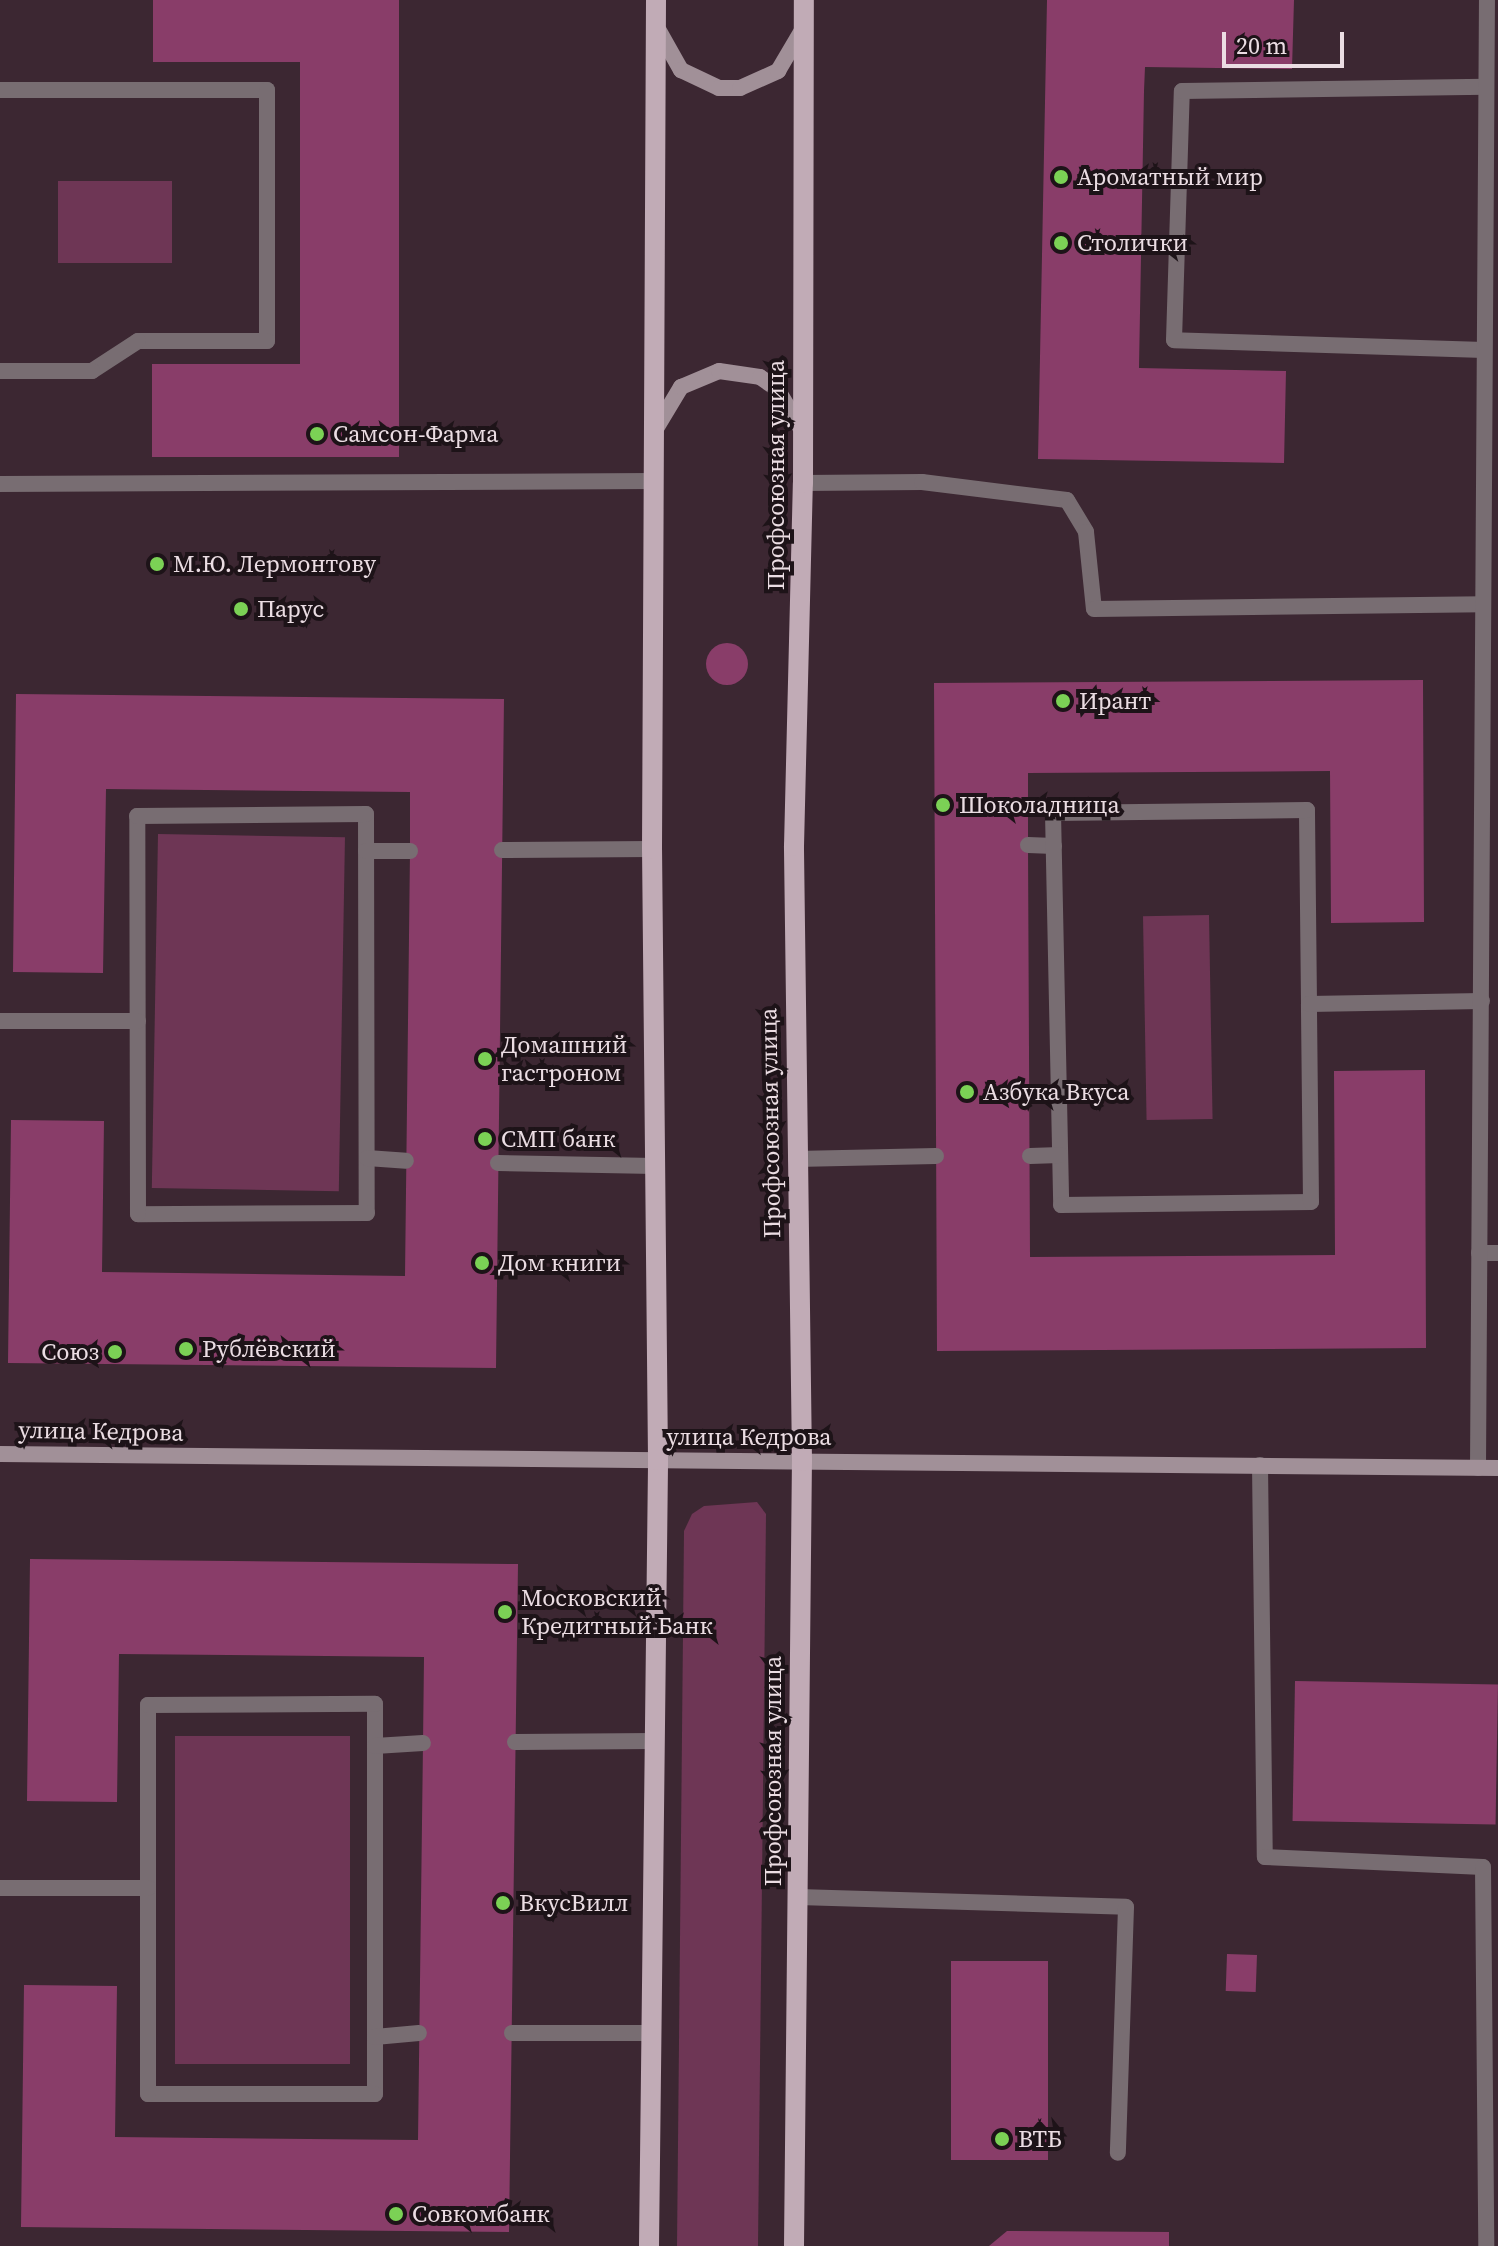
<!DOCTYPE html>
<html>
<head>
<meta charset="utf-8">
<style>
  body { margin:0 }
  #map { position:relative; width:1498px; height:2246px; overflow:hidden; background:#3c2732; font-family:"Source Serif 4",serif }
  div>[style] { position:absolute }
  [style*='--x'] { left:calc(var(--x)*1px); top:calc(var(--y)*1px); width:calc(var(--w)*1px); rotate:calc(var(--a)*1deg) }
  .green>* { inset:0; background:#6e3655; transform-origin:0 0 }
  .building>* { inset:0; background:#893d69; transform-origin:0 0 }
  .round { border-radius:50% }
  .lane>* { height:16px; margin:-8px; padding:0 8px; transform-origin:8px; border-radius:8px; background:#786d72 }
  .secondary>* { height:16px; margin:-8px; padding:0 8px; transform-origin:8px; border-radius:8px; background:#a19098 }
  .primary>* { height:20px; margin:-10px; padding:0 10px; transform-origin:10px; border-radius:10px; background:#c1abb6 }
  .dots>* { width:22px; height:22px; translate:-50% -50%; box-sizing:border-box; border:4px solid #1d1318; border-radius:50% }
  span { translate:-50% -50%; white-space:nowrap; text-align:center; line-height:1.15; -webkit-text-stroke:8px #1d1318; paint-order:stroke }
  .poi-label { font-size:24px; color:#ebdde3 }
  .left { translate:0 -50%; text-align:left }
  .right { translate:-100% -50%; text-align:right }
  .street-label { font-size:24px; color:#ebdde3 }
  .scale { position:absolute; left:1222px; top:32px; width:122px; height:36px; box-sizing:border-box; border:4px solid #ebdde3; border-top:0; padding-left:10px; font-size:24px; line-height:28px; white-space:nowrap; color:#ebdde3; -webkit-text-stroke:6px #1d1318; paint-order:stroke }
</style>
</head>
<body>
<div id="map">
  <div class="green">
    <div style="left:58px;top:181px;width:114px;height:82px"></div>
    <div style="left:158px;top:834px;width:187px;height:354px;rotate:1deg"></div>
    <div style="left:1209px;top:915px;width:204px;height:66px;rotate:89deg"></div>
    <div style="clip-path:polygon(757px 1502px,766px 1514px,758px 2246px,677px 2246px,684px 1531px,692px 1514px,704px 1506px)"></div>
    <div style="left:175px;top:1736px;width:175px;height:328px"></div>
  </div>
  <div class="building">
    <div style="clip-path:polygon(153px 0,399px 0,399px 457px,152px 457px,152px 364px,300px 364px,300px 62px,153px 62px)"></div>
    <div style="clip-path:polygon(1047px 0,1294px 0,1292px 69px,1145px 67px,1144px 91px,1139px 368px,1286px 371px,1284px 463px,1038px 459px)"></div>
    <div class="round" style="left:706px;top:643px;width:42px;height:42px"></div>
    <div style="clip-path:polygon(1423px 680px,1424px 922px,1331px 923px,1330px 771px,1028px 773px,1028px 845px,1030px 1257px,1335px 1255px,1334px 1071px,1425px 1070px,1426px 1348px,937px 1351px,934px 683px)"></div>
    <div style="clip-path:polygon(16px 694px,504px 699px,496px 1368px,8px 1363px,11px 1120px,104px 1121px,102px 1272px,405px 1276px,410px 851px,410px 792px,106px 789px,103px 973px,13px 972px)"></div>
    <div style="clip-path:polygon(30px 1559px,518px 1564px,509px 2232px,21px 2227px,24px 1985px,117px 1986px,115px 2137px,418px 2140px,423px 1743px,424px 1657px,119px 1654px,117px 1802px,27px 1801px)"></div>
    <div style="left:1295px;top:1681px;width:203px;height:140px;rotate:1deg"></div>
    <div style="left:1227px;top:1954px;width:30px;height:37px;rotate:2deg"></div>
    <div style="left:1048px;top:1961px;width:199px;height:97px;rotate:90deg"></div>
    <div style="clip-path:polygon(1007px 2231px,1169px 2232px,1169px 2246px,989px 2246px)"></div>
  </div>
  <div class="lane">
    <div style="--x:0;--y:90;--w:267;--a:0"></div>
    <div style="--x:267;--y:90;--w:251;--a:90"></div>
    <div style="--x:267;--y:341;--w:129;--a:180"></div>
    <div style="--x:138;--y:341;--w:55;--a:146.9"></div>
    <div style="--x:92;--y:371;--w:92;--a:180"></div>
    <div style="--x:1484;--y:350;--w:310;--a:-178.2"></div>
    <div style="--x:1174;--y:340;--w:249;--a:-88.2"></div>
    <div style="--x:1182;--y:91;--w:304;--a:-0.8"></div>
    <div style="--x:803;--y:483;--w:119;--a:-0.5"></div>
    <div style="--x:922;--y:482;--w:146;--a:7.1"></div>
    <div style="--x:1067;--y:500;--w:37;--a:59"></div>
    <div style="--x:1086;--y:532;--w:77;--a:84.1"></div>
    <div style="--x:1094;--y:609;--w:389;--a:-0.7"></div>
    <div style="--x:0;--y:484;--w:654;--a:-0.26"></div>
    <div style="--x:366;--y:814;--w:399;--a:89.9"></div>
    <div style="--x:367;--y:1213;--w:229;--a:179.7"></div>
    <div style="--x:138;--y:1214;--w:398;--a:-90.1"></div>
    <div style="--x:137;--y:816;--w:229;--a:-0.5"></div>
    <div style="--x:1028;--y:845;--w:26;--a:2"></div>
    <div style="--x:502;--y:850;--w:150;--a:-0.4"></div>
    <div style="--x:366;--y:851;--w:44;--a:0"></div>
    <div style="--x:1309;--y:1004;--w:194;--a:-90.6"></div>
    <div style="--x:1307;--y:810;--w:254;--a:179.3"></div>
    <div style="--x:1053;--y:813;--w:392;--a:88.8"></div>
    <div style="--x:1061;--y:1205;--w:250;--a:-0.7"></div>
    <div style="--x:1311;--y:1202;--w:198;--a:-90.6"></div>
    <div style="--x:1309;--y:1004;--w:173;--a:-1"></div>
    <div style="--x:0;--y:1021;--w:138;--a:0"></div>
    <div style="--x:1030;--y:1156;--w:30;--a:-2"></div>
    <div style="--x:367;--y:1158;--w:39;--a:4"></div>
    <div style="--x:796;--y:1159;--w:140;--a:-1.2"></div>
    <div style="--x:498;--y:1163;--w:157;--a:1.1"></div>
    <div style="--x:1479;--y:1253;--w:19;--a:0"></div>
    <div style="--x:1260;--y:1465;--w:392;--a:89.3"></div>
    <div style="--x:1265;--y:1857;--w:218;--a:2.6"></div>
    <div style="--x:1483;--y:1867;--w:379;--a:89.5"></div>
    <div style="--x:1478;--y:1468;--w:1468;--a:-89.65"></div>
    <div style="--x:375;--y:1704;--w:390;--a:90"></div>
    <div style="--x:375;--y:2094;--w:227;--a:180"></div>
    <div style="--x:148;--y:2094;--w:389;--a:-90"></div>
    <div style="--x:148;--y:1705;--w:227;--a:-0.3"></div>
    <div style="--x:515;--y:1742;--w:139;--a:-0.4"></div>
    <div style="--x:375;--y:1746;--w:48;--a:-3.6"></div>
    <div style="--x:0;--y:1888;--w:148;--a:0"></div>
    <div style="--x:798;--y:1897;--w:328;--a:1.7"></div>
    <div style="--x:1126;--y:1907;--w:246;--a:91.9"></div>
    <div style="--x:512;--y:2033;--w:139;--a:0"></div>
    <div style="--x:375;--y:2037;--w:44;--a:-5.2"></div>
  </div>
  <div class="secondary">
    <div style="--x:659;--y:31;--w:45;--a:60.6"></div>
    <div style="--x:681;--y:70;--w:42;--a:25.3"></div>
    <div style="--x:719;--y:88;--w:21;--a:0"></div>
    <div style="--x:740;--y:88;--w:42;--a:-24.1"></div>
    <div style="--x:778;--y:71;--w:45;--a:-59.5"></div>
    <div style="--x:657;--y:427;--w:47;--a:-59"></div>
    <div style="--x:681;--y:387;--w:41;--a:-22.8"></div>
    <div style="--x:719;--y:371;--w:41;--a:8.3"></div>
    <div style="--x:760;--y:377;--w:21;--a:35"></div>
    <div style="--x:777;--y:389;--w:44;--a:58.8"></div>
    <div style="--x:0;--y:1454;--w:1498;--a:0.54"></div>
  </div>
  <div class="primary">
    <div style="--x:649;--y:2246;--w:786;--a:-89.34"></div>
    <div style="--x:658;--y:1460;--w:611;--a:-90.56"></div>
    <div style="--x:652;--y:849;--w:849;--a:-89.73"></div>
    <div style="--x:794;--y:2246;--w:785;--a:-89.42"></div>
    <div style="--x:802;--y:1461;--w:615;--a:-90.75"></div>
    <div style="--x:794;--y:846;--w:363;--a:-88.6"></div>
    <div style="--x:803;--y:483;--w:483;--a:-89.9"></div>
  </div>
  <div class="dots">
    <div style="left:1061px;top:177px;background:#7bd155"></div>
    <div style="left:1061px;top:243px;background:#7bd155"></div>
    <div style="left:317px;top:434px;background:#7bd155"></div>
    <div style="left:157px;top:564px;background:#7bd155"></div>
    <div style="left:241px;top:609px;background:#7bd155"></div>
    <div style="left:1063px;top:701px;background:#7bd155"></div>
    <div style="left:943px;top:805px;background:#7bd155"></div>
    <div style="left:485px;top:1059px;background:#7bd155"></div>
    <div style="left:967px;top:1092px;background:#7bd155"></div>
    <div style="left:485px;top:1139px;background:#7bd155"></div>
    <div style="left:482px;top:1263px;background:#7bd155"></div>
    <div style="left:186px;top:1349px;background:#7bd155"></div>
    <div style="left:115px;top:1352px;background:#7bd155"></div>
    <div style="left:505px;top:1612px;background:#7bd155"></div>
    <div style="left:503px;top:1903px;background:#7bd155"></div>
    <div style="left:1002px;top:2139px;background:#7bd155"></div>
    <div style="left:396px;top:2214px;background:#7bd155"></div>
  </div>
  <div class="poi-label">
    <span class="left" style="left:1077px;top:177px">Ароматный мир</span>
    <span class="left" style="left:1077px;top:243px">Столички</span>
    <span class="left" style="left:333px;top:434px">Самсон-Фарма</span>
    <span class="left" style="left:173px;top:564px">М.Ю. Лермонтову</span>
    <span class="left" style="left:257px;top:609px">Парус</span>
    <span class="left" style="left:1079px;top:701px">Ирант</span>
    <span class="left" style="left:959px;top:805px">Шоколадница</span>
    <span class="left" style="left:501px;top:1059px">Домашний<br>гастроном</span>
    <span class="left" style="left:983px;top:1092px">Азбука Вкуса</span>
    <span class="left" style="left:501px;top:1139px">СМП банк</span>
    <span class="left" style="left:498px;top:1263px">Дом книги</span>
    <span class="left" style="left:202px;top:1349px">Рублёвский</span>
    <span class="right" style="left:99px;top:1352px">Союз</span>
    <span class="left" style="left:521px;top:1612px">Московский<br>Кредитный Банк</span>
    <span class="left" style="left:519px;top:1903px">ВкусВилл</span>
    <span class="left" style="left:1018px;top:2139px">ВТБ</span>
    <span class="left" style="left:412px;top:2214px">Совкомбанк</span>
  </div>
  <div class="street-label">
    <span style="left:776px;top:475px;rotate:-90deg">Профсоюзная улица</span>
    <span style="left:770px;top:1123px;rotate:-91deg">Профсоюзная улица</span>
    <span style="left:101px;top:1431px;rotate:1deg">улица Кедрова</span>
    <span style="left:749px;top:1437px">улица Кедрова</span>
    <span style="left:773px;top:1771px;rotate:-90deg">Профсоюзная улица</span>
  </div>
  <div class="scale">20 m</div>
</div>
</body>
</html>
